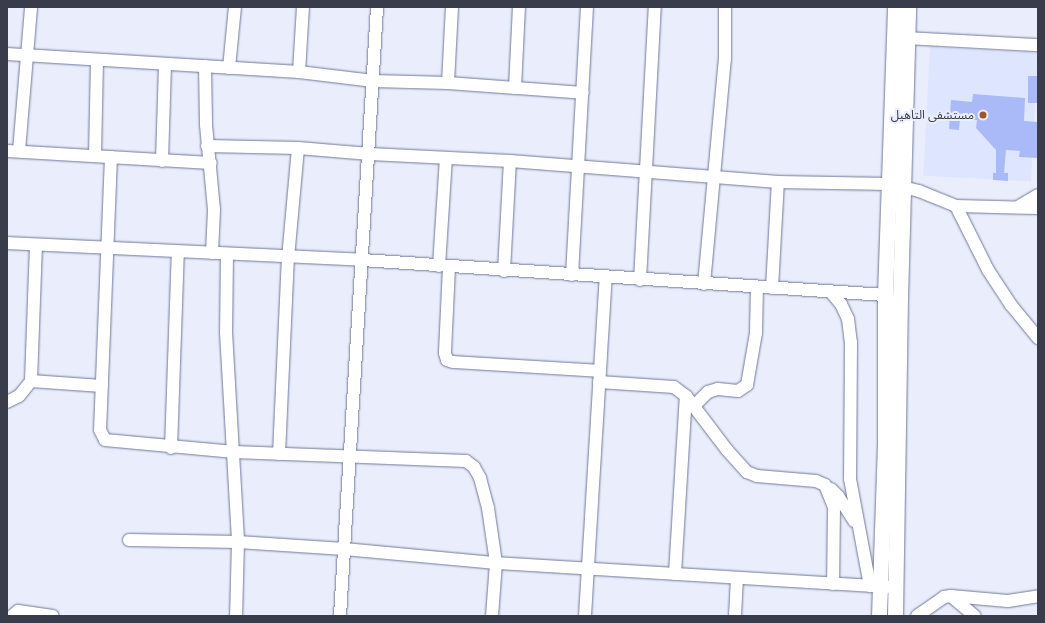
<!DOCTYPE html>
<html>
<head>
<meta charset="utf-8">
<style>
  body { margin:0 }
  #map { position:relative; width:1045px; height:623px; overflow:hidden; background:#eaeefc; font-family:"Open Sans","Noto Sans Arabic",sans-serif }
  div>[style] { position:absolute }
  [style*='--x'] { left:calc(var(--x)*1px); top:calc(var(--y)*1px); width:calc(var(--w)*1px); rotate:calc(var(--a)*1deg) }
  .built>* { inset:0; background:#dee5fe; transform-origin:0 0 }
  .building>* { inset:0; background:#aab9f8; transform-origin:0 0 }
  .roads { filter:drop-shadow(0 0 1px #717997) drop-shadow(0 0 1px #717997) }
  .minor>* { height:12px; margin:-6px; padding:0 6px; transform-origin:6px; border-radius:6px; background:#fff }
  .major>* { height:15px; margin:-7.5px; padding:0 7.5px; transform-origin:7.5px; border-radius:7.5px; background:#fff }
  .dots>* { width:11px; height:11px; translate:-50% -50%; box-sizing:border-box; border:2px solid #eaeefc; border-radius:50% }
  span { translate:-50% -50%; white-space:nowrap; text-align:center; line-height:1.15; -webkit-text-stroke:4px #eaeefc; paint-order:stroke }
  .poi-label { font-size:12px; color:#393c4a }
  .right { translate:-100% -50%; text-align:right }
  .frame { position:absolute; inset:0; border:8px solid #393c4a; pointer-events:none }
</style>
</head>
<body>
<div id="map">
  <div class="built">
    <div style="left:930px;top:47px;width:108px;height:129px;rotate:3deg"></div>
  </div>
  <div class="building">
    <div style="left:1028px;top:76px;width:10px;height:27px"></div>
    <div style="clip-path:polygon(973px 94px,1025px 98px,1024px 121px,1038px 122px,1038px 158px,1019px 157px,1020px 151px,1006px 150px,1004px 173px,1008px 173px,1008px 181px,993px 180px,993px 173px,996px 173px,996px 150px,976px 128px,977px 120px,960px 119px,959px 130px,949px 129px,951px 100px,972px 102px)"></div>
  </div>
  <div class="roads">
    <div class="minor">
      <div style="--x:907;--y:38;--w:131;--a:3.1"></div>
      <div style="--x:7;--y:54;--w:293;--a:3.5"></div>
      <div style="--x:299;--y:72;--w:75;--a:6.9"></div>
      <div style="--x:373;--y:81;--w:75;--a:1.5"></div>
      <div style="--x:448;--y:83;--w:135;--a:4.2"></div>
      <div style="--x:205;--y:66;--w:59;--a:89"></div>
      <div style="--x:206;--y:125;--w:85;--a:84.6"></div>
      <div style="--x:214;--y:210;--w:43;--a:92.7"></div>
      <div style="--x:229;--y:68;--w:61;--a:-84.4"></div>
      <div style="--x:299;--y:72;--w:65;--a:-86.5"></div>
      <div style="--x:448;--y:83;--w:76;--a:-87"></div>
      <div style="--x:515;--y:88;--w:81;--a:-87.2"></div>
      <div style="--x:207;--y:146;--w:91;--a:1.3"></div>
      <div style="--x:298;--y:148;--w:72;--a:4.8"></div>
      <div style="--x:370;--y:154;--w:140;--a:2.9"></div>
      <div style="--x:510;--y:161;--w:269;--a:4.5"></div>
      <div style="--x:778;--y:182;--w:111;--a:1"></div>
      <div style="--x:889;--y:184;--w:31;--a:13"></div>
      <div style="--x:919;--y:191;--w:40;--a:22"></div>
      <div style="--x:956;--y:206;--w:82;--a:1.4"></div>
      <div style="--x:7;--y:151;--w:204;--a:3.4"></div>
      <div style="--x:19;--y:151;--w:144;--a:-85.2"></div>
      <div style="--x:95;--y:156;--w:95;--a:-88.8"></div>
      <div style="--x:111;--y:157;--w:273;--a:92.3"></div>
      <div style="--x:100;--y:430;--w:11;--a:63"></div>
      <div style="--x:105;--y:440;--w:130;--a:5.3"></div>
      <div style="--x:234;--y:452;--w:232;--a:2.2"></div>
      <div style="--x:466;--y:461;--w:10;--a:37"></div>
      <div style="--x:474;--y:467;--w:13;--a:61"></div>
      <div style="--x:480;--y:478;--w:31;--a:75"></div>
      <div style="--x:488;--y:508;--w:56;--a:81.7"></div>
      <div style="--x:496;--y:563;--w:53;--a:94.3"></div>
      <div style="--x:162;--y:161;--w:97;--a:-88.2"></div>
      <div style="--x:956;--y:206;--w:72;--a:63.4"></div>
      <div style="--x:988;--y:270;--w:42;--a:56.7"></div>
      <div style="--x:1011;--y:305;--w:43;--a:50.7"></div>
      <div style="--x:1018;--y:207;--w:23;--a:-31"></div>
      <div style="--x:7;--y:243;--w:355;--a:2.7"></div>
      <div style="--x:362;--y:260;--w:524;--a:3.83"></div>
      <div style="--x:227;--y:254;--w:78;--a:90.7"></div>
      <div style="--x:226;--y:332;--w:210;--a:86.7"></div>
      <div style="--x:238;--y:542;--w:74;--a:91.5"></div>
      <div style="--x:439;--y:266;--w:108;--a:-86.3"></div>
      <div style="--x:449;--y:267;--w:86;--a:92.7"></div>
      <div style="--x:445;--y:353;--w:7;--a:74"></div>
      <div style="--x:447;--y:360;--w:6;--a:18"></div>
      <div style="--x:453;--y:362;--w:147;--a:3.5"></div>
      <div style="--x:504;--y:271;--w:110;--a:-86.9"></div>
      <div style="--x:572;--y:275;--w:268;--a:-86.8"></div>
      <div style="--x:640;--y:280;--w:273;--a:-86.9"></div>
      <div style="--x:704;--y:284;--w:226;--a:-84.7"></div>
      <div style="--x:725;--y:59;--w:52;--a:-90"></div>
      <div style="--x:772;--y:288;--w:106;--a:-86.8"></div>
      <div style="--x:830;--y:291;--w:17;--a:50"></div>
      <div style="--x:841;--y:304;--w:17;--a:65"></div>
      <div style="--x:848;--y:319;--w:23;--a:83"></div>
      <div style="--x:851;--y:342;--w:137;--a:90.4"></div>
      <div style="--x:850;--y:479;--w:109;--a:79.4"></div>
      <div style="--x:31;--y:381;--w:71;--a:4"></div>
      <div style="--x:599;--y:382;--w:75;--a:3.8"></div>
      <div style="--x:674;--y:387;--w:15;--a:37"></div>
      <div style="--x:686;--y:396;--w:68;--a:52.8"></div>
      <div style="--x:727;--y:450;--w:30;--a:48"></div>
      <div style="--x:747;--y:472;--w:11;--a:22"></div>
      <div style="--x:757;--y:476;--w:59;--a:4.8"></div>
      <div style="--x:816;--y:481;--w:10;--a:24"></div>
      <div style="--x:825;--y:485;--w:24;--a:68"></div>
      <div style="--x:834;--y:507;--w:77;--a:90.7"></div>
      <div style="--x:7;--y:402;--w:13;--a:-27"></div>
      <div style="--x:19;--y:396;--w:19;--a:-51"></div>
      <div style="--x:31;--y:381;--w:136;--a:-87.9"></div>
      <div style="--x:694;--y:406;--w:20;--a:-45"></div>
      <div style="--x:708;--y:392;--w:10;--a:-17"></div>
      <div style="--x:718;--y:389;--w:20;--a:6"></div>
      <div style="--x:738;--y:391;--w:11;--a:-34"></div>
      <div style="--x:747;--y:385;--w:53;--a:-80.2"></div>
      <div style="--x:756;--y:333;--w:46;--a:-88.8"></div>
      <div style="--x:171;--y:448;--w:196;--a:-88"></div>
      <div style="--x:279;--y:454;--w:196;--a:-87.4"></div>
      <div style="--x:288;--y:258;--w:110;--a:-84.8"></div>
      <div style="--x:831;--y:489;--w:10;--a:45"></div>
      <div style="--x:838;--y:496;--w:30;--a:57"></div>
      <div style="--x:129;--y:540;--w:109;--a:1.1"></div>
      <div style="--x:238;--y:542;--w:106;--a:3.8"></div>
      <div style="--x:344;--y:549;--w:153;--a:5.3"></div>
      <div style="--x:496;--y:563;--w:393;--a:3.5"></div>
      <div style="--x:675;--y:574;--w:178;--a:-86.5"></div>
      <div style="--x:951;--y:596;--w:31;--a:40"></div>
      <div style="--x:12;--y:616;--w:8;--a:-40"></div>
      <div style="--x:18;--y:611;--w:35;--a:8"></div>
      <div style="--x:340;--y:616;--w:610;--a:-86.52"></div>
      <div style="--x:585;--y:616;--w:340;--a:-86.5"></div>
      <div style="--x:735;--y:616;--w:38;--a:-87"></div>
      <div style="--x:917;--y:616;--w:33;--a:-35"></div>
      <div style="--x:944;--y:597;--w:7;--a:-8"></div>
      <div style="--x:951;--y:596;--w:57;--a:5"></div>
      <div style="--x:1008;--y:601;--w:30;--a:-9"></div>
    </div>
    <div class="major">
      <div style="--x:879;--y:616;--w:171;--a:-88"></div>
      <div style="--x:885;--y:445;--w:150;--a:-90"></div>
      <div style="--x:885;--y:295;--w:288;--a:-88"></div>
      <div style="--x:895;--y:616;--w:318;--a:-89.1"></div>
      <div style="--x:900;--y:298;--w:291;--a:-88.4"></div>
    </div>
  </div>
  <div class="dots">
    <div style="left:983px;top:115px;background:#9c5928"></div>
  </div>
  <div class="poi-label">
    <span class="right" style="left:974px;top:115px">مستشفى التاهيل</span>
  </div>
  <div class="frame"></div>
</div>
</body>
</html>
